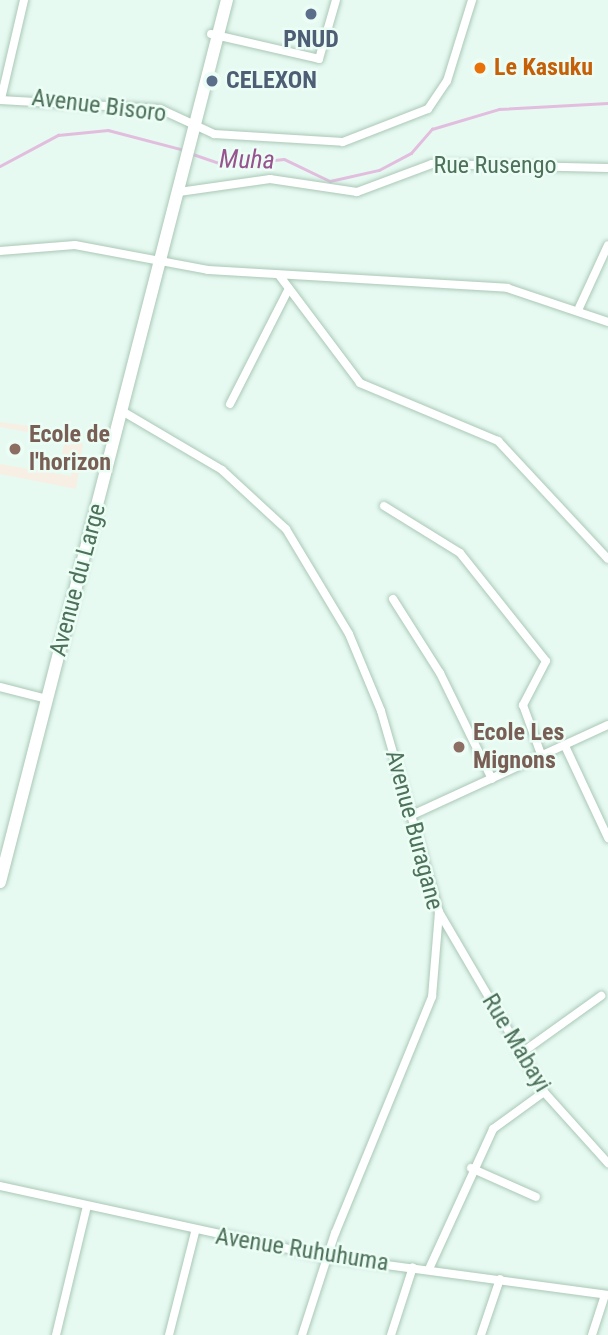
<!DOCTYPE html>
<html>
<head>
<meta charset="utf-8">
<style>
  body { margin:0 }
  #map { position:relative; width:608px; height:1335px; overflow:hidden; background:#e6faf2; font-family:"Roboto Condensed",sans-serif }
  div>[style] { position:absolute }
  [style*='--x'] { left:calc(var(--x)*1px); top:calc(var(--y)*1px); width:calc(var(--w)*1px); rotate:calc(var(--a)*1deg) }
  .education>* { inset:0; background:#f7efe3 }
  .stream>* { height:2.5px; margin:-1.25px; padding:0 1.25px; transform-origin:1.25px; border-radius:1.25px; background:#e2bdde }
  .roads { filter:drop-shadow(0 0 2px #abc8b7) drop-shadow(0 0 2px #abc8b7) }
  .street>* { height:8px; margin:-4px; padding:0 4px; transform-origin:4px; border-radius:4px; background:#fff }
  .secondary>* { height:12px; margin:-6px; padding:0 6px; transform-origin:6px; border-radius:6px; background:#fff }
  .dots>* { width:19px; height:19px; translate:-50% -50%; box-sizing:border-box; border:4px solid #ecfdf6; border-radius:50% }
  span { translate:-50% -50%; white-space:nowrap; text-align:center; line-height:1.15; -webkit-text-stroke:5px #ecfdf6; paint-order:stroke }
  .service-label { font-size:24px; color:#4e5e75; font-weight:700 }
  .left { translate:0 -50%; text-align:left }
  .food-label { font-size:24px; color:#c56008; font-weight:700 }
  .street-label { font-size:24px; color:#4d7159 }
  .education-label { font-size:24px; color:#785e54; font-weight:700 }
  .water-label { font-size:26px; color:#97538e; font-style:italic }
</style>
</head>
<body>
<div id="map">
  <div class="education">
    <div style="clip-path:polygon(0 422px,76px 432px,83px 445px,76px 489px,0 474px,0 464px,71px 476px,72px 468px,60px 465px,65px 439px,0 427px)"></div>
  </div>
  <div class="stream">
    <div style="--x:190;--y:153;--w:36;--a:19"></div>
    <div style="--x:224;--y:165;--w:60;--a:-5.7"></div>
    <div style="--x:284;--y:159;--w:51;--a:25.6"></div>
    <div style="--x:330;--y:181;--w:50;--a:-12.7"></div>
    <div style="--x:379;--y:170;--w:36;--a:-28"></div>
    <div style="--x:411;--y:153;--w:32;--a:-49"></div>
    <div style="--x:432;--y:129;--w:70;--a:-16.6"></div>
    <div style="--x:499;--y:109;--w:109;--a:-3.2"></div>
    <div style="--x:0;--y:166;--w:66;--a:-28.1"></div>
    <div style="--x:58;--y:135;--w:50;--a:-5.7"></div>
    <div style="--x:108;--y:130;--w:79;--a:14.7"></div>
  </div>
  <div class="roads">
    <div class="street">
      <div style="--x:211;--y:34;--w:111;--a:13"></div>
      <div style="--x:319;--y:59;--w:61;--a:-73.9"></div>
      <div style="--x:1;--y:99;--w:102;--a:-76.9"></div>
      <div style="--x:0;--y:100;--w:160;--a:3.2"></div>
      <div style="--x:160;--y:109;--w:60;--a:24.8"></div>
      <div style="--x:214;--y:134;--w:129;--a:3.5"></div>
      <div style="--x:343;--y:142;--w:91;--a:-21.2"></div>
      <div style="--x:428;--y:109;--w:34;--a:-56"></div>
      <div style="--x:447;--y:81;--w:85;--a:-72.8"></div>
      <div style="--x:179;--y:192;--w:92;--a:-8.1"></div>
      <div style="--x:270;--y:179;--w:88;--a:8.5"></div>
      <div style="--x:357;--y:192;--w:80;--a:-20.5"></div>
      <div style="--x:432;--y:164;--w:176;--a:1.3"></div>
      <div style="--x:0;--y:251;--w:75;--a:-4.6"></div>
      <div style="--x:75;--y:245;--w:135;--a:10.6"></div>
      <div style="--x:208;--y:270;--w:300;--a:3.4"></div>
      <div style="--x:507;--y:288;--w:107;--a:18.6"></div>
      <div style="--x:279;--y:275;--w:135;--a:53.1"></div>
      <div style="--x:360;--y:383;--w:150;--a:22.8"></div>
      <div style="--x:498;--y:441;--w:161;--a:47"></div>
      <div style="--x:579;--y:308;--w:69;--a:-65.3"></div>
      <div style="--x:230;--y:404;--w:128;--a:-63"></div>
      <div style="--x:122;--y:411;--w:116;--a:30.5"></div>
      <div style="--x:222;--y:470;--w:87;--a:42.7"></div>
      <div style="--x:286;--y:529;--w:122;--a:59"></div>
      <div style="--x:349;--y:634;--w:83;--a:67.4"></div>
      <div style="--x:381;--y:711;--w:209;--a:73.9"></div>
      <div style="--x:439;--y:912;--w:85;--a:94.7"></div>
      <div style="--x:432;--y:997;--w:255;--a:112.3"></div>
      <div style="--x:335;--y:1233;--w:107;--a:107.9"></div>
      <div style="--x:384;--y:506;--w:89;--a:31.7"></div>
      <div style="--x:460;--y:553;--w:138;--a:51.5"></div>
      <div style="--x:546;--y:661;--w:50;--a:117.6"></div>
      <div style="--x:523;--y:705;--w:55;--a:69.9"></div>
      <div style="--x:393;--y:599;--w:88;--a:57.6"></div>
      <div style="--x:440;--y:673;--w:118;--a:63.9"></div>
      <div style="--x:0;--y:687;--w:49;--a:14.3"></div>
      <div style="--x:565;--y:746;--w:102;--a:64.9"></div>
      <div style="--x:410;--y:816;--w:218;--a:-24.7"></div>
      <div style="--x:439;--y:912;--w:208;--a:59.7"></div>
      <div style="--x:544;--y:1092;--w:96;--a:48"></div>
      <div style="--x:520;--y:1054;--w:100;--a:-35.6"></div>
      <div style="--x:471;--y:1168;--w:71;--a:24"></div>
      <div style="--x:0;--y:1186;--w:335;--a:12.3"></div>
      <div style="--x:327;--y:1257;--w:284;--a:7.7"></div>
      <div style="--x:429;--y:1269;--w:154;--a:-65.4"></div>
      <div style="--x:493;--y:1129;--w:63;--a:-36"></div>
      <div style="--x:56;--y:1335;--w:133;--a:-76.5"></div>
      <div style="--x:169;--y:1335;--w:106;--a:-75.8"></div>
      <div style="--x:391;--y:1335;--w:71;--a:-72.1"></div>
      <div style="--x:481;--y:1335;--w:59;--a:-71.3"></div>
      <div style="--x:592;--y:1335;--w:42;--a:-72"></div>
    </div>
    <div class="secondary">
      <div style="--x:0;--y:882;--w:911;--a:-75.57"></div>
    </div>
  </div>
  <div class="dots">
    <div style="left:311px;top:14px;background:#5c6f8a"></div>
    <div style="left:480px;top:68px;background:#e8710a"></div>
    <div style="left:212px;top:81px;background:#5c6f8a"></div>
    <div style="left:15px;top:449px;background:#8d6e63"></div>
    <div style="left:459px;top:747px;background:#8d6e63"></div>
  </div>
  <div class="service-label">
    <span style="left:311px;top:40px">PNUD</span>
    <span class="left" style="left:226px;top:81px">CELEXON</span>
  </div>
  <div class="food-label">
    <span class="left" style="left:494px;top:68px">Le Kasuku</span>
  </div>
  <div class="street-label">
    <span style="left:99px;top:106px;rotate:7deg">Avenue Bisoro</span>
    <span style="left:495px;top:166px">Rue Rusengo</span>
    <span style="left:78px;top:580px;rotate:-75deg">Avenue du Large</span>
    <span style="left:414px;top:830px;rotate:75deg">Avenue Buragane</span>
    <span style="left:516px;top:1043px;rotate:59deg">Rue Mabayi</span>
    <span style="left:302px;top:1250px;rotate:9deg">Avenue Ruhuhuma</span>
  </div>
  <div class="education-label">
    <span class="left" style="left:29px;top:449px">Ecole de<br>l'horizon</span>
    <span class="left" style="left:473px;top:747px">Ecole Les<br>Mignons</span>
  </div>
  <div class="water-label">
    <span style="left:247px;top:160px;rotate:1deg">Muha</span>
  </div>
</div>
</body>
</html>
